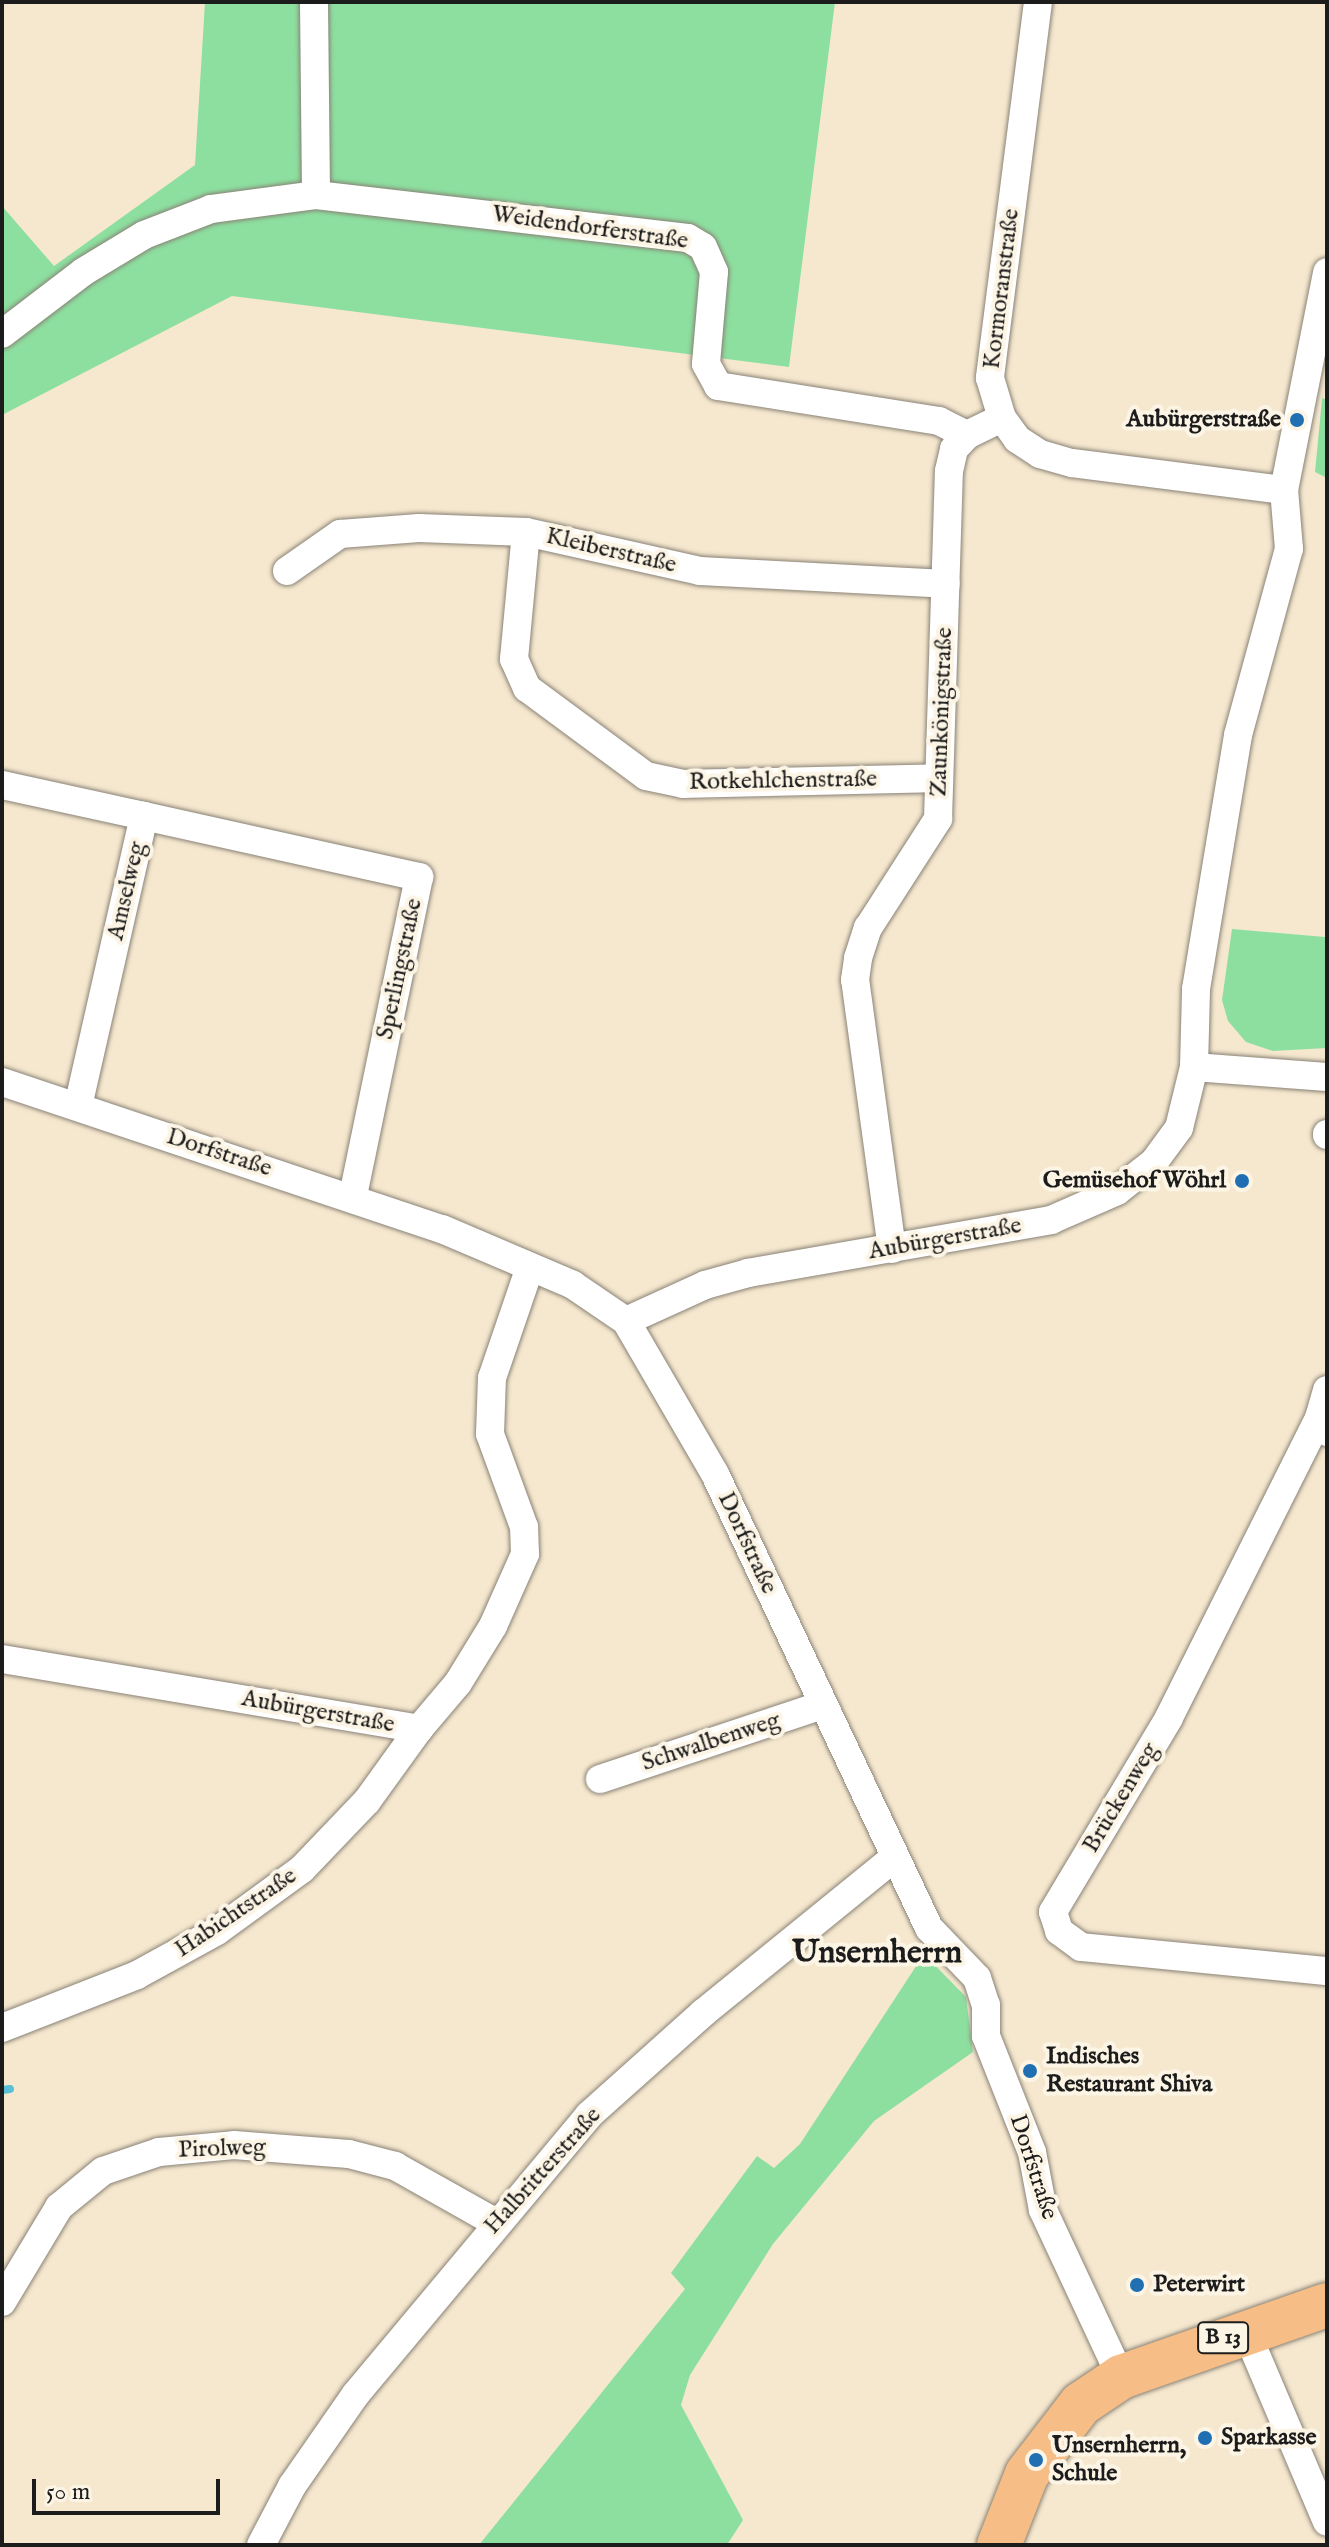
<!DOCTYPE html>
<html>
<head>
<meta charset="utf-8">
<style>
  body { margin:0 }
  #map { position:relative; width:1329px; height:2547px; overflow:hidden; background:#f6e8cf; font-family:"IM FELL English",serif }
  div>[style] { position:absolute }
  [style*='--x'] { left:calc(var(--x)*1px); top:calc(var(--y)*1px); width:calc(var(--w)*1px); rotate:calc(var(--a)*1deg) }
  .green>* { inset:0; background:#8ddfa0 }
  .stream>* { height:8px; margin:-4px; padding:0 4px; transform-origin:4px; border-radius:4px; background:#59c0d7 }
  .roads { filter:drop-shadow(0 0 2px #898276) drop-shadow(0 0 2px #898276) }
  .minor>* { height:28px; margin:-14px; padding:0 14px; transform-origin:14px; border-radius:14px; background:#fff }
  .primary>* { height:44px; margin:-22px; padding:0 22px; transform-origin:22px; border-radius:22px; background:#f6be86 }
  .dots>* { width:22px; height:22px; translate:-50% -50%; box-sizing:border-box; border:4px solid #fcf5e5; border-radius:50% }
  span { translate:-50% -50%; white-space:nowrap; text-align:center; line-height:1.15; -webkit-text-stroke:8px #fcf5e5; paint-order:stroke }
  .shield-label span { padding:2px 6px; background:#fcf5e5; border:2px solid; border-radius:6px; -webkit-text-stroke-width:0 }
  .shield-label { font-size:22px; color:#1c1c1c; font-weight:700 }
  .street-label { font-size:24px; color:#1c1c1c }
  .poi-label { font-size:24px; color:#1c1c1c; font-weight:700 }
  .right { translate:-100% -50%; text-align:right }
  .left { translate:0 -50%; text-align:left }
  .district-label { font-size:32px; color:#1c1c1c; font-weight:700 }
  .frame { position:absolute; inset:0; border:4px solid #1c1c1c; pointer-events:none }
  .scale { position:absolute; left:32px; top:2479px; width:188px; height:36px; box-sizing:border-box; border:4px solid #1c1c1c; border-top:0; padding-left:10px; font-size:24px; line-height:28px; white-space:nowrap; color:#1c1c1c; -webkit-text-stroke:6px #fcf5e5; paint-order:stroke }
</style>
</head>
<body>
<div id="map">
  <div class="green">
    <div style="clip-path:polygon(205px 2px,835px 2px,789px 367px,232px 296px,2px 415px,2px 206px,54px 266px,195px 165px)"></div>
    <div style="clip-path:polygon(1327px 369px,1322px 398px,1327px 400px,1327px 478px,1315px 472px,1322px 399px)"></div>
    <div style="clip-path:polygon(1232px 929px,1325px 937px,1327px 1048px,1273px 1051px,1246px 1042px,1228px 1021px,1222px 1000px)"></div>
    <div style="clip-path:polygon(924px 1954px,966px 1997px,973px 2052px,874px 2121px,773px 2244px,690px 2375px,681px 2405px,743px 2520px,727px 2545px,479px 2545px,685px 2289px,671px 2273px,757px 2156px,774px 2168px,800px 2144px)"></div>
  </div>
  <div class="stream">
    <div style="--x:2;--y:2090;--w:8;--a:-7"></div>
  </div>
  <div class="roads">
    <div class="minor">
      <div style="--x:314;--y:2;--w:193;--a:89.4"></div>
      <div style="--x:316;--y:195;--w:374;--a:6.6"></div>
      <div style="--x:688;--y:238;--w:17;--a:31"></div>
      <div style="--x:703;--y:247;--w:27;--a:66"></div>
      <div style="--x:714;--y:272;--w:92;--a:95"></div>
      <div style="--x:706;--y:364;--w:25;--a:61"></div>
      <div style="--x:718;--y:386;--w:224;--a:9"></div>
      <div style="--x:939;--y:421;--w:31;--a:27"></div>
      <div style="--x:1038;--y:2;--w:379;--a:97.3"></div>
      <div style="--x:990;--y:378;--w:42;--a:73.3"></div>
      <div style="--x:1002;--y:418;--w:26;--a:54"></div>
      <div style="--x:1017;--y:439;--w:27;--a:33"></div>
      <div style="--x:1040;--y:454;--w:33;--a:16"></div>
      <div style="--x:1072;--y:463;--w:214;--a:7.3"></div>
      <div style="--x:2;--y:334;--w:102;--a:-37.4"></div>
      <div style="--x:83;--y:272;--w:71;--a:-31.2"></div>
      <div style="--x:144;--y:235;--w:72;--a:-21.2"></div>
      <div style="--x:211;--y:209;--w:106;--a:-7.6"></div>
      <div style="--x:526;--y:532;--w:128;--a:95.4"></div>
      <div style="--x:514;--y:659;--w:32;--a:66"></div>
      <div style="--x:527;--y:688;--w:148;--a:36.5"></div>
      <div style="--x:646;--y:776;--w:38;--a:12"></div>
      <div style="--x:683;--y:784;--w:256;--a:-1.3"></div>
      <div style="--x:287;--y:571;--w:65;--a:-34.9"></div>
      <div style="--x:340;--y:534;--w:79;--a:-4.3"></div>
      <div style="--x:419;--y:528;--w:107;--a:2.1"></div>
      <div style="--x:526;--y:532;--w:178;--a:12.6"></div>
      <div style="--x:700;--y:571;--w:246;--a:3"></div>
      <div style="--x:2;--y:785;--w:145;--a:12.3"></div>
      <div style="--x:144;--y:816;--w:298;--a:102.8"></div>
      <div style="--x:144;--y:816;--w:282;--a:12.5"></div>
      <div style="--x:419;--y:877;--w:327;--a:101.7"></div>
      <div style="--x:1194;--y:1067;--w:133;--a:4.3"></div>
      <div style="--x:2;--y:1082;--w:464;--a:18.5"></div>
      <div style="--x:442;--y:1229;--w:142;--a:23.1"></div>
      <div style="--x:573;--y:1285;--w:64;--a:34.2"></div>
      <div style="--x:626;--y:1321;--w:177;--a:59.8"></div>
      <div style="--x:715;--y:1474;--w:502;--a:64.76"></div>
      <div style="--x:929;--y:1928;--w:69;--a:46.2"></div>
      <div style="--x:977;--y:1978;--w:28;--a:72"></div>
      <div style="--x:986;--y:2005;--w:31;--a:90"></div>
      <div style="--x:986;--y:2036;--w:125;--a:68.4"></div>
      <div style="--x:1032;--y:2152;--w:59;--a:79.3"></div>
      <div style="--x:1043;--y:2210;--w:184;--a:65"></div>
      <div style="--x:1327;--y:1134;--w:1;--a:90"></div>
      <div style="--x:892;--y:1249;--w:272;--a:-97.8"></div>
      <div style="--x:855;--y:980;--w:22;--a:-82"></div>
      <div style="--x:858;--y:958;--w:32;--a:-72"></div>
      <div style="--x:868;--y:928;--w:130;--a:-57.3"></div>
      <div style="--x:938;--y:819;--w:348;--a:-88.2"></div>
      <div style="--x:949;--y:471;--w:23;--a:-77"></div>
      <div style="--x:954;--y:449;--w:19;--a:-47"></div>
      <div style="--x:967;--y:435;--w:39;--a:-26"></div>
      <div style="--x:626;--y:1321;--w:87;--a:-24.5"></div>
      <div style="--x:705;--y:1285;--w:45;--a:-15.6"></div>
      <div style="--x:748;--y:1273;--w:308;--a:-9.9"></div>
      <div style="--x:1051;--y:1220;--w:72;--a:-23.7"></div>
      <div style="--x:1117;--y:1191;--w:47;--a:-38.1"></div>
      <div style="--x:1154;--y:1162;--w:42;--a:-53.7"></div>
      <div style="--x:1179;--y:1128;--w:63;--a:-76.2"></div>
      <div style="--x:1194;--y:1067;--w:78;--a:-88.5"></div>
      <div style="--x:1196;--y:989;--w:257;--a:-80.6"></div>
      <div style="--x:1238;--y:735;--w:193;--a:-74.7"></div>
      <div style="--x:1289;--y:549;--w:59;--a:-94.8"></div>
      <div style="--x:1284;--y:490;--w:222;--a:-78.8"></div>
      <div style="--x:1327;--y:1390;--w:29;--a:106"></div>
      <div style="--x:1319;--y:1418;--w:16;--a:60"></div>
      <div style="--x:1319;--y:1418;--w:335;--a:116.6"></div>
      <div style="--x:1169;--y:1718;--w:226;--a:120.9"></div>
      <div style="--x:1053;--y:1912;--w:20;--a:72"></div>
      <div style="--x:1059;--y:1931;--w:27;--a:36"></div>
      <div style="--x:1081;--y:1947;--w:247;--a:5.6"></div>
      <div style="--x:2;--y:1659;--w:423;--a:9.5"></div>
      <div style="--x:419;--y:1729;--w:60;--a:-49.7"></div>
      <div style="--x:458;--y:1683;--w:67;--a:-58.4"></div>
      <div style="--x:493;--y:1626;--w:79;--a:-66"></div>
      <div style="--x:525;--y:1554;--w:27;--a:-92"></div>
      <div style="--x:524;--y:1527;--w:99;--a:-110.1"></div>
      <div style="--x:490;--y:1434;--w:56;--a:-88"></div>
      <div style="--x:492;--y:1378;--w:117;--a:-71.1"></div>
      <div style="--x:600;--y:1779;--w:234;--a:-18.4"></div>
      <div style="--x:2;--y:2028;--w:145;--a:-21.4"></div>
      <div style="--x:137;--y:1975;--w:91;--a:-28.8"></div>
      <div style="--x:217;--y:1931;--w:105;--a:-36.1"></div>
      <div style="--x:302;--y:1869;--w:94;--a:-46.3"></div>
      <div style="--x:367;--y:1801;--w:89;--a:-54.2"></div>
      <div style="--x:2;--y:2302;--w:111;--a:-59"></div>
      <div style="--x:59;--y:2207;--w:57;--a:-39.3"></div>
      <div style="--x:103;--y:2171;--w:59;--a:-18.7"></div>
      <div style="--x:159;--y:2152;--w:75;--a:-5.3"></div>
      <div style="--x:234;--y:2145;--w:115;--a:4.5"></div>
      <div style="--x:349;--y:2154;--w:48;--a:14.6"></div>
      <div style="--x:395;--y:2166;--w:116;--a:29.4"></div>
      <div style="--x:1246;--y:2331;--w:207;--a:67"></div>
      <div style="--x:261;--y:2545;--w:67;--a:-62.3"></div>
      <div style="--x:292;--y:2486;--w:112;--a:-55.2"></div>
      <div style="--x:356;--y:2394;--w:363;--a:-50.1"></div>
      <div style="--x:589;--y:2115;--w:153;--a:-41.8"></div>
      <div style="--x:703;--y:2013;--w:246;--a:-39.1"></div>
    </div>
    <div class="primary">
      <div style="--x:999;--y:2545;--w:76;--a:-68.5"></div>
      <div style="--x:1027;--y:2474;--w:88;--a:-52.4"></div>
      <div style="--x:1081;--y:2404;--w:48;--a:-34"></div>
      <div style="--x:1121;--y:2377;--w:218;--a:-19.3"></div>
    </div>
  </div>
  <div class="dots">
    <div style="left:1297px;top:420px;background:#1f6fb2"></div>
    <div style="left:1242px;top:1181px;background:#1f6fb2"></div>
    <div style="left:1030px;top:2071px;background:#1f6fb2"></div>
    <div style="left:1137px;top:2285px;background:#1f6fb2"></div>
    <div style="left:1205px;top:2438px;background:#1f6fb2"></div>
    <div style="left:1036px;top:2460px;background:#1f6fb2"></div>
  </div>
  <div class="shield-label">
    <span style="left:1223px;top:2338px">B 13</span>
  </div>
  <div class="street-label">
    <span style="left:590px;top:228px;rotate:8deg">Weidendorferstraße</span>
    <span style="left:1002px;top:289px;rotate:-83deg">Kormoranstraße</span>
    <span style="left:611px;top:551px;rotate:13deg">Kleiberstraße</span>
    <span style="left:942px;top:712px;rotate:-88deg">Zaunkönigstraße</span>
    <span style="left:783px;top:781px;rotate:-1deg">Rotkehlchenstraße</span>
    <span style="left:127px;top:891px;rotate:-77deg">Amselweg</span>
    <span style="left:400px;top:969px;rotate:-78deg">Sperlingstraße</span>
    <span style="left:219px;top:1153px;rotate:18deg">Dorfstraße</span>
    <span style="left:945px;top:1239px;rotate:-10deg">Aubürgerstraße</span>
    <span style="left:747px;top:1543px;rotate:65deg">Dorfstraße</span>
    <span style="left:318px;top:1712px;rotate:10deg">Aubürgerstraße</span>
    <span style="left:711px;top:1742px;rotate:-18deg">Schwalbenweg</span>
    <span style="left:1121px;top:1798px;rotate:-59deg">Brückenweg</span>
    <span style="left:236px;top:1913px;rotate:-34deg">Habichtstraße</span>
    <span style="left:222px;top:2149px;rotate:-2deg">Pirolweg</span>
    <span style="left:1033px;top:2167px;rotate:72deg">Dorfstraße</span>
    <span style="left:543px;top:2171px;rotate:-48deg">Halbritterstraße</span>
  </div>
  <div class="poi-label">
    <span class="right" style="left:1281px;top:420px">Aubürgerstraße</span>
    <span class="right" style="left:1226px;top:1181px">Gemüsehof Wöhrl</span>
    <span class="left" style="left:1046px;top:2071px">Indisches<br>Restaurant Shiva</span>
    <span class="left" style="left:1153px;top:2285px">Peterwirt</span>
    <span class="left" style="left:1221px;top:2438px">Sparkasse</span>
    <span class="left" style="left:1052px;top:2460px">Unsernherrn,<br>Schule</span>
  </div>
  <div class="district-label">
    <span style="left:877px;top:1954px">Unsernherrn</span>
  </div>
  <div class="frame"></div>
  <div class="scale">50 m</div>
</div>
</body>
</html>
